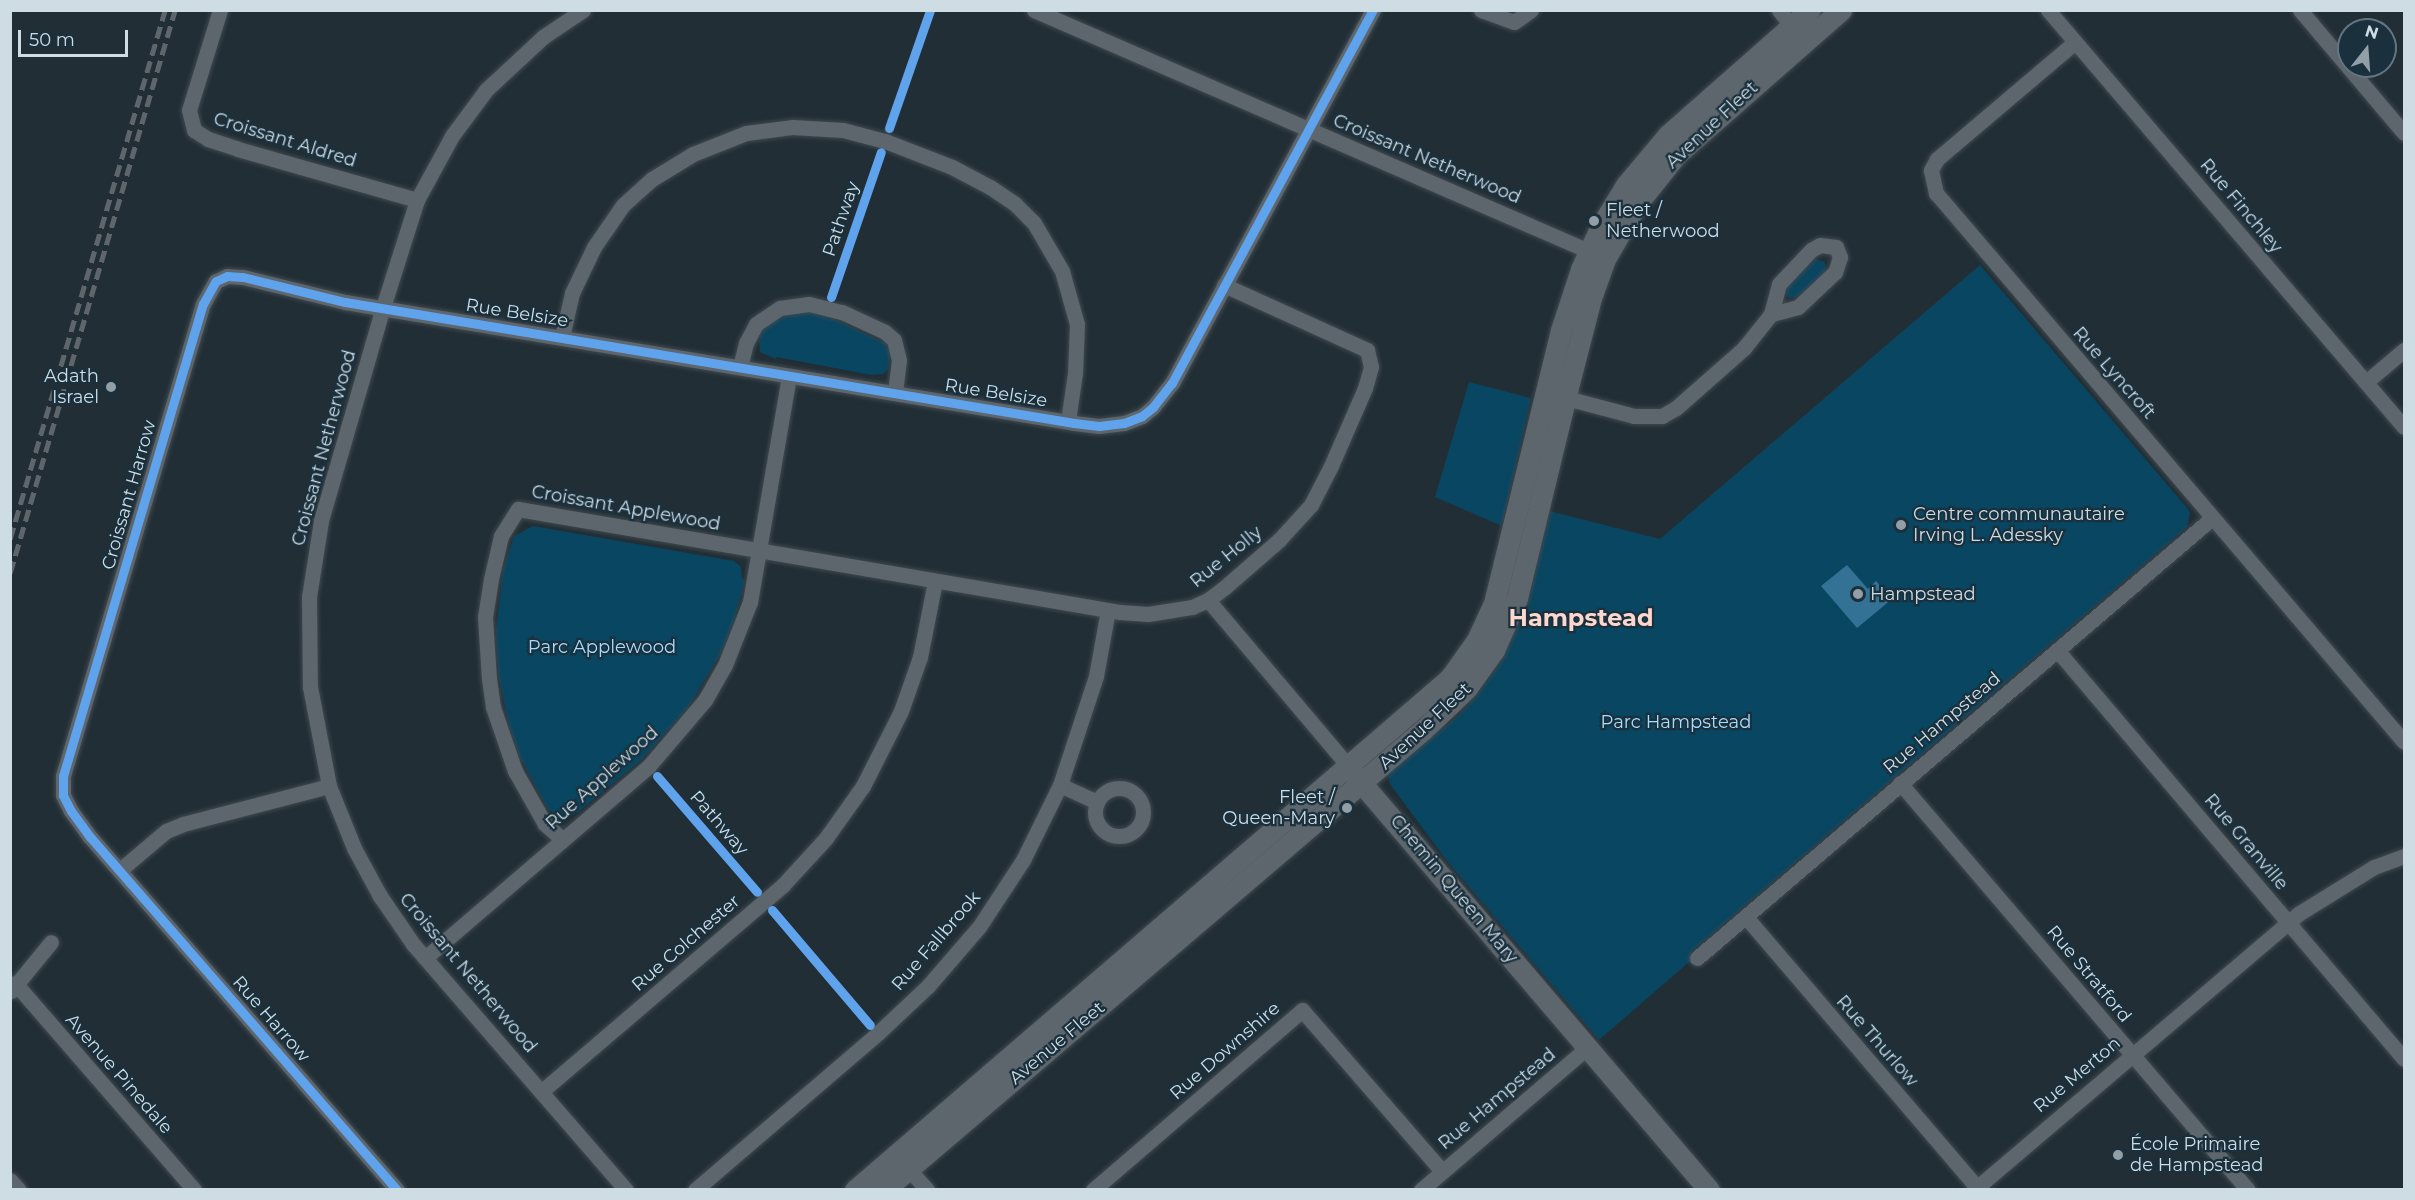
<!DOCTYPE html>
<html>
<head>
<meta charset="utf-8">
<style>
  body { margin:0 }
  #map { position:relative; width:2415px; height:1200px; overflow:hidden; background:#222e35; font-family:Montserrat,sans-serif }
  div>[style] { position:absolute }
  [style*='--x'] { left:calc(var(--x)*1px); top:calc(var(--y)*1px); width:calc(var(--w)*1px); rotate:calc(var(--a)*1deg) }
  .green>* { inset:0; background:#094661 }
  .water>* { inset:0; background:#337295 }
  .roads { filter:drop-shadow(0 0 2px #3f4950) drop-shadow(0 0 2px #3f4950) }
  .street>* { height:15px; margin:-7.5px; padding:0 7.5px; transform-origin:7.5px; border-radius:7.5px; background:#5d666c }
  .street>.ring { margin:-7.5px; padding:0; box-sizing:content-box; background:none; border:15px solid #5d666c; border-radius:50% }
  .secondary>* { height:21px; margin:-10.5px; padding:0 10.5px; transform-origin:10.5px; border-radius:10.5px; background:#5d666c }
  .rail>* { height:4.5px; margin-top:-2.25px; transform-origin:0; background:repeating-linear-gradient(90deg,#5e666c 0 12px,transparent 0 18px) }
  .cycleway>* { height:9px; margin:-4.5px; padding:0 4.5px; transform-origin:4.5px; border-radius:4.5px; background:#60a3ed }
  .dots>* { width:16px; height:16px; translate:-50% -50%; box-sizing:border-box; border:3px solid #1a303d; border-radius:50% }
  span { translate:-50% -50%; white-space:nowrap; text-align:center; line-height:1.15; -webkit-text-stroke:4.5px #1a303d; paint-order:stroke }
  .street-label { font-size:18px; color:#cedce4 }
  .poi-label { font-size:18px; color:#cedce4 }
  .left { translate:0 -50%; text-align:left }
  .right { translate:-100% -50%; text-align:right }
  .park-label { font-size:18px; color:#a6dcfd }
  .district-label { font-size:24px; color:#fad7cf; font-weight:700 }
  .frame { position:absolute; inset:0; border:12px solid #cedce4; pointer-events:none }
  .north { position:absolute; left:2337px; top:18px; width:60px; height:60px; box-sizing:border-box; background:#1a303d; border:2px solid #627580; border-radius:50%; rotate:17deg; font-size:16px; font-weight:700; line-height:24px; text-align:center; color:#cedce4 }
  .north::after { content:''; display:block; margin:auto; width:21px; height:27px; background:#929fa7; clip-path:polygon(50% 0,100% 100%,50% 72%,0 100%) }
  .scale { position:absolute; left:18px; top:30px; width:110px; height:27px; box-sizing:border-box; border:3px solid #cedce4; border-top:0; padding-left:8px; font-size:18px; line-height:21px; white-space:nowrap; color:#cedce4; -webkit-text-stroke:4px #1a303d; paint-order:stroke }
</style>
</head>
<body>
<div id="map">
  <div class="green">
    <div style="clip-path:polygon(1815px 259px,1825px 262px,1826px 273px,1797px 297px,1789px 298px,1786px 294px,1788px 286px)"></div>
    <div style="clip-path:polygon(1980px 265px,2188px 509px,2190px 513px,2187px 527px,1692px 951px,1696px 956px,1599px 1040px,1447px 861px,1390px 784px,1388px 774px,1460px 714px,1482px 689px,1502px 659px,1527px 600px,1549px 511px,1660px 539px)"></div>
    <div style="clip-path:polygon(798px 312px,817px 313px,832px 318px,885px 343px,891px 354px,888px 369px,883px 374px,871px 375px,777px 357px,776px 359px,760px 352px,759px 337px,763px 329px,779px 317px)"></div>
    <div style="clip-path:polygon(1469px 382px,1531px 398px,1502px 526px,1435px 497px)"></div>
    <div style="clip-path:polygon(533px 526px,734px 561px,741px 567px,742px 579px,745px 580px,734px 621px,722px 651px,688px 708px,642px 759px,577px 813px,567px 817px,558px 816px,547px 808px,519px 755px,509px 726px,498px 673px,496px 631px,503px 569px,514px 536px)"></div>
  </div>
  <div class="water">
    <div style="clip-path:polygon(1847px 565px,1868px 589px,1876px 581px,1892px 599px,1857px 628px,1821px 586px)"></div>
  </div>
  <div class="roads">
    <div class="street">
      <div style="--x:220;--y:10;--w:105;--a:107.2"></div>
      <div style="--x:189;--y:110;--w:21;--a:76"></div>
      <div style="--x:194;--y:130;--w:17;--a:33"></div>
      <div style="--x:208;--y:139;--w:32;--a:18"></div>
      <div style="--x:238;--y:149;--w:186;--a:15.9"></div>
      <div style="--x:583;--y:10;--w:48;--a:146"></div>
      <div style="--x:543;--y:37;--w:78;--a:137.1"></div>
      <div style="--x:486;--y:90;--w:57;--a:126.5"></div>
      <div style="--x:452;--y:136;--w:73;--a:118.7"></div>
      <div style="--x:417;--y:200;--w:112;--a:107.6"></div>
      <div style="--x:383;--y:307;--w:223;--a:106.2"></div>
      <div style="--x:321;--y:521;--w:77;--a:99"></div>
      <div style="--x:309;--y:597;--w:90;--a:89.4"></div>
      <div style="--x:310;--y:687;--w:101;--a:79.1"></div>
      <div style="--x:329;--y:786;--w:67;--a:68"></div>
      <div style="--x:354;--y:848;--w:55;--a:61.6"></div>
      <div style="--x:380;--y:896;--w:58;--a:55.5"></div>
      <div style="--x:413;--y:944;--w:325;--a:49.1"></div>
      <div style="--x:1034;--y:10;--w:615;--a:23.48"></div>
      <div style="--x:1481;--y:10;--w:35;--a:20"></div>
      <div style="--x:1514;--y:22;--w:21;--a:-35"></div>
      <div style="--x:1779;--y:10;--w:28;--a:51"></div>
      <div style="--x:2048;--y:10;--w:548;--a:49.51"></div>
      <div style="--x:2300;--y:10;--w:161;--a:49.8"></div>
      <div style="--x:2075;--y:42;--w:181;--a:139.7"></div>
      <div style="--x:1937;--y:159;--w:13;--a:119"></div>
      <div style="--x:1931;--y:170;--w:24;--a:78"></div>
      <div style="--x:1936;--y:193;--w:721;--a:49.55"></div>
      <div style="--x:562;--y:337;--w:45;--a:-77.2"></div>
      <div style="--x:572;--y:293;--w:51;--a:-64.4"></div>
      <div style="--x:594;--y:247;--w:51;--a:-55.4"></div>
      <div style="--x:623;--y:205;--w:39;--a:-42"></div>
      <div style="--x:652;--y:179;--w:48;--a:-31.4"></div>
      <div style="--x:693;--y:154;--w:57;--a:-21.6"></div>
      <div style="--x:746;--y:133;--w:46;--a:-7.4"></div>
      <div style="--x:792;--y:127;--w:51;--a:3.4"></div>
      <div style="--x:843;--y:130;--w:43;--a:14.7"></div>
      <div style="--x:885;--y:141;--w:72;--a:21.2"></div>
      <div style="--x:952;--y:167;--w:43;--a:27.8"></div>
      <div style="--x:990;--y:187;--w:30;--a:34"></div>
      <div style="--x:1015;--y:204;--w:27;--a:45"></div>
      <div style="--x:1034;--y:223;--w:56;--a:59.7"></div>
      <div style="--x:1062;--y:271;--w:55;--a:74.2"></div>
      <div style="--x:1077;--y:324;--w:49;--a:92.3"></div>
      <div style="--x:1075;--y:373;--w:49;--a:98.3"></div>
      <div style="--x:740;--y:367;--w:25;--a:-76"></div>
      <div style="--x:746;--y:343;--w:21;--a:-62"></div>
      <div style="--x:756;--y:324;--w:29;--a:-34"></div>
      <div style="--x:780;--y:308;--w:29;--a:-8"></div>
      <div style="--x:809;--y:304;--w:34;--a:14"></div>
      <div style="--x:842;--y:312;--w:47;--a:24.9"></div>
      <div style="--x:885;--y:332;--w:12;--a:42"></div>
      <div style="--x:894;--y:340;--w:21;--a:76"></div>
      <div style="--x:899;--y:360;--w:33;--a:97"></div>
      <div style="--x:2366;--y:382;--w:50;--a:-40.1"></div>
      <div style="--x:1555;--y:395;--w:82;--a:14.9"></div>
      <div style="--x:1634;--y:416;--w:28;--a:0"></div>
      <div style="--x:1662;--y:416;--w:16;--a:-30"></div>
      <div style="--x:1676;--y:408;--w:91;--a:-41.4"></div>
      <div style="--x:1744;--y:348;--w:43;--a:-51.5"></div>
      <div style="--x:1771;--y:314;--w:31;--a:-75"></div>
      <div style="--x:1779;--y:284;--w:47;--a:-46.7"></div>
      <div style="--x:1811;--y:250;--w:10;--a:-29"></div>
      <div style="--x:1820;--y:245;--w:16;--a:7"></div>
      <div style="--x:1836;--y:247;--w:11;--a:68"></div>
      <div style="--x:1840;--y:257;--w:16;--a:108"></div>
      <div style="--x:1835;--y:272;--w:51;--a:136.6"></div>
      <div style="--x:1798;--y:307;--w:28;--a:165"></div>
      <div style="--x:1208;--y:600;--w:219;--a:49.8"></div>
      <div style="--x:2057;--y:650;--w:536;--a:49.69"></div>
      <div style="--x:1900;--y:783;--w:535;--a:49.47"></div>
      <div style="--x:1060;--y:785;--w:41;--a:24.7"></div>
      <div class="ring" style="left:1095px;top:788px;width:33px;height:33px"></div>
      <div style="--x:562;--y:839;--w:23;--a:-139"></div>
      <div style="--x:545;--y:824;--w:61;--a:-119.5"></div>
      <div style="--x:515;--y:771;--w:68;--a:-109"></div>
      <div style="--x:493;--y:707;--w:28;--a:-98"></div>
      <div style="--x:489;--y:679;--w:62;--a:-93.7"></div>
      <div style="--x:485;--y:617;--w:38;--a:-81"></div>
      <div style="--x:491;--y:579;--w:44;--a:-76.9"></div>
      <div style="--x:501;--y:536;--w:32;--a:-58"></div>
      <div style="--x:518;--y:509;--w:611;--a:9.71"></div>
      <div style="--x:1120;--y:612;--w:28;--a:4"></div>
      <div style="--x:1148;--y:614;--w:45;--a:-9"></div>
      <div style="--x:1192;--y:607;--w:17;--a:-24"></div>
      <div style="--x:1208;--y:600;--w:21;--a:-37"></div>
      <div style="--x:1225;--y:587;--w:72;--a:-41"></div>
      <div style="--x:1279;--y:540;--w:47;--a:-47.6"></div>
      <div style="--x:1311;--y:505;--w:44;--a:-62.9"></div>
      <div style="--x:1331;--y:466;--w:85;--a:-66.4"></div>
      <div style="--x:1365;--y:388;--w:22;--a:-74"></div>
      <div style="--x:1371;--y:367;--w:17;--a:-103"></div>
      <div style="--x:1367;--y:350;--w:157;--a:-155.6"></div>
      <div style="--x:120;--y:870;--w:60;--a:-40.3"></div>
      <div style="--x:166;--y:831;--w:18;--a:-22"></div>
      <div style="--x:183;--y:824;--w:151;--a:-14.6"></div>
      <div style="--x:1746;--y:917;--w:359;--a:49.5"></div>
      <div style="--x:425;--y:958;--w:294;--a:-40.6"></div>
      <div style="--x:648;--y:767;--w:88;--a:-49.6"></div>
      <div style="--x:705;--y:700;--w:40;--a:-60.3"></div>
      <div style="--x:725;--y:665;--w:68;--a:-68.4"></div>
      <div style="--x:750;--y:602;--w:229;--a:-80.2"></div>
      <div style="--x:1697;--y:958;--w:677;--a:-40.51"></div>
      <div style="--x:15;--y:983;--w:274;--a:49.1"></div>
      <div style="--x:11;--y:991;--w:63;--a:-50.8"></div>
      <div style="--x:542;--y:1091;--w:317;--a:-40.5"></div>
      <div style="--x:783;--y:885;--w:64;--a:-47.5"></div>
      <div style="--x:826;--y:838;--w:64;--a:-54.6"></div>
      <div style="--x:863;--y:786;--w:84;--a:-63.1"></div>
      <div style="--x:901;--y:711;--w:57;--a:-70.6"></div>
      <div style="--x:920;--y:657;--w:77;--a:-78.8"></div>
      <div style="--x:903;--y:1163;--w:36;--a:48"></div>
      <div style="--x:10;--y:1180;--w:13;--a:48"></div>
      <div style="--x:397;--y:1190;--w:468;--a:-131"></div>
      <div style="--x:90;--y:837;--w:32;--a:-126"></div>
      <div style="--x:71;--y:811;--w:18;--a:-117"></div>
      <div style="--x:63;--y:795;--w:19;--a:-90"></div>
      <div style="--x:63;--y:776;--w:492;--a:-73.5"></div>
      <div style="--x:203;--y:304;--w:26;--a:-61"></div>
      <div style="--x:216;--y:281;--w:12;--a:-24"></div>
      <div style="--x:227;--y:276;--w:16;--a:4"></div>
      <div style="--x:243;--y:277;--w:105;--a:13.8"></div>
      <div style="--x:345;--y:302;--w:739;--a:9.42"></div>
      <div style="--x:1074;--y:423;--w:25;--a:7"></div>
      <div style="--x:1099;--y:426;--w:25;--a:-7"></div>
      <div style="--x:1124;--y:423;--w:19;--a:-21"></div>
      <div style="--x:1142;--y:416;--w:14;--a:-39"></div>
      <div style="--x:1153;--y:407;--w:31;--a:-52"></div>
      <div style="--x:1172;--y:383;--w:424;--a:-61.7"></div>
      <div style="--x:695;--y:1190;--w:241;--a:-40.6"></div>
      <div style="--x:878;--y:1033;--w:69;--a:-43.2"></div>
      <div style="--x:928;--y:986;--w:78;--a:-49.2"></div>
      <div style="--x:979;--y:927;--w:80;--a:-56.7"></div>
      <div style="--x:1023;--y:860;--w:84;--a:-63.7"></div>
      <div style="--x:1060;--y:785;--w:115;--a:-71.7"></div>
      <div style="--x:1096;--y:676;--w:67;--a:-79.7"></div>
      <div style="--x:1093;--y:1190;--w:276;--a:-40.7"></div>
      <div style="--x:1302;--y:1010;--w:213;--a:49"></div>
      <div style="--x:1421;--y:1190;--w:220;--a:-40.6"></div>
      <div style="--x:1974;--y:1190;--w:426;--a:-40.4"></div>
      <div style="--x:2298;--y:914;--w:89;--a:-31.7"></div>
      <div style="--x:2374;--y:867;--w:32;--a:-20"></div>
    </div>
    <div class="secondary">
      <div style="--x:1353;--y:773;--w:548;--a:49.51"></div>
      <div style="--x:855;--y:1190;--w:785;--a:-40.71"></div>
      <div style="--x:1450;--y:678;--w:47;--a:-54.6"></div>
      <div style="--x:1477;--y:640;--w:41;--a:-65.3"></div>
      <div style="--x:1494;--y:603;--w:281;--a:-76.2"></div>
      <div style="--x:1561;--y:330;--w:64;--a:-71.8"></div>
      <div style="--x:1581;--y:269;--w:47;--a:-65.1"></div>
      <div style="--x:1601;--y:226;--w:48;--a:-58.6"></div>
      <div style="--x:1626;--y:185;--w:65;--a:-50"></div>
      <div style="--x:1668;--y:135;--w:189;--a:-41.4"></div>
      <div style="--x:884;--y:1190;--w:710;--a:-40.49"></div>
      <div style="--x:1424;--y:729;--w:59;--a:-43.6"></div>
      <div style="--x:1467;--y:688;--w:47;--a:-54.6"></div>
      <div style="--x:1494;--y:650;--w:57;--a:-66.1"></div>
      <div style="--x:1517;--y:598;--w:217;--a:-76.4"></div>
      <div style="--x:1568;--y:387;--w:92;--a:-75.5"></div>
      <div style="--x:1591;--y:298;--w:41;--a:-70.3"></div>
      <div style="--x:1605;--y:259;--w:64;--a:-59.8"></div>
      <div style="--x:1637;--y:204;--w:63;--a:-51.5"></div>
      <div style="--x:1676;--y:155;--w:220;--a:-41.3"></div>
    </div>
  </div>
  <div class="rail">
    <div style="--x:10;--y:539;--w:551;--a:-73.67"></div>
    <div style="--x:10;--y:573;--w:587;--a:-73.67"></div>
  </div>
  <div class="cycleway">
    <div style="--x:889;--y:128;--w:125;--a:-70.8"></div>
    <div style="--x:831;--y:297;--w:153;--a:-71"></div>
    <div style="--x:657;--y:776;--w:153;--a:49.2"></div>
    <div style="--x:772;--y:910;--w:151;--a:49.6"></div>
    <div style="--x:397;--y:1190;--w:468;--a:-131"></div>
    <div style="--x:90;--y:837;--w:32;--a:-126"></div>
    <div style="--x:71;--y:811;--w:18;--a:-117"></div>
    <div style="--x:63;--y:795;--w:19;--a:-90"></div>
    <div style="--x:63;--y:776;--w:492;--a:-73.5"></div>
    <div style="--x:203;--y:304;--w:26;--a:-61"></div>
    <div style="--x:216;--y:281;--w:12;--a:-24"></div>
    <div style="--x:227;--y:276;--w:16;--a:4"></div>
    <div style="--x:243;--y:277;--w:105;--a:13.8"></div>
    <div style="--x:345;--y:302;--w:739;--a:9.42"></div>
    <div style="--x:1074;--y:423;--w:25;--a:7"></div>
    <div style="--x:1099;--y:426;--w:25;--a:-7"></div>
    <div style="--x:1124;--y:423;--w:19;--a:-21"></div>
    <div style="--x:1142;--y:416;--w:14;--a:-39"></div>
    <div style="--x:1153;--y:407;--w:31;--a:-52"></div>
    <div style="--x:1172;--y:383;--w:424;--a:-61.7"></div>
  </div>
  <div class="dots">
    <div style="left:1594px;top:221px;background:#929fa7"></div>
    <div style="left:111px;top:387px;background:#929fa7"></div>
    <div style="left:1901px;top:525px;background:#929fa7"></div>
    <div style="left:1858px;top:594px;background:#929fa7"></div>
    <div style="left:1347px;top:808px;background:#929fa7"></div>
    <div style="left:2118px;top:1155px;background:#929fa7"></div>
  </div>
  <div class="street-label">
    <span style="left:1712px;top:125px;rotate:-43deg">Avenue Fleet</span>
    <span style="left:285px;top:140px;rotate:17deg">Croissant Aldred</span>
    <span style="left:1427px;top:159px;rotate:23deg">Croissant Netherwood</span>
    <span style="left:2241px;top:206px;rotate:50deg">Rue Finchley</span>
    <span style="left:841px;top:219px;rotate:-71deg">Pathway</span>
    <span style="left:517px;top:313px;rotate:9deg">Rue Belsize</span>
    <span style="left:2114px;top:373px;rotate:49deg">Rue Lyncroft</span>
    <span style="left:996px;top:393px;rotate:9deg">Rue Belsize</span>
    <span style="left:324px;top:448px;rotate:-75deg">Croissant Netherwood</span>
    <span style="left:129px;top:495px;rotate:-74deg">Croissant Harrow</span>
    <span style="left:626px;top:508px;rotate:10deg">Croissant Applewood</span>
    <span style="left:1226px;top:557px;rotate:-39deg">Rue Holly</span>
    <span style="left:1942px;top:723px;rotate:-40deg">Rue Hampstead</span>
    <span style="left:1425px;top:726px;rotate:-43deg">Avenue Fleet</span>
    <span style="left:602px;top:778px;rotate:-42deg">Rue Applewood</span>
    <span style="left:719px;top:823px;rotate:49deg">Pathway</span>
    <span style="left:2246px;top:842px;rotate:50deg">Rue Granville</span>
    <span style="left:1454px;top:889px;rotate:50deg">Chemin Queen Mary</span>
    <span style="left:936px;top:941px;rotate:-49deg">Rue Fallbrook</span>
    <span style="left:686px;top:943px;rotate:-41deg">Rue Colchester</span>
    <span style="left:468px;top:973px;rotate:50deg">Croissant Netherwood</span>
    <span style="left:2089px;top:974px;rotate:50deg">Rue Stratford</span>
    <span style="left:271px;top:1019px;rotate:49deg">Rue Harrow</span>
    <span style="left:1877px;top:1041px;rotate:49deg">Rue Thurlow</span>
    <span style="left:1057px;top:1043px;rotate:-40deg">Avenue Fleet</span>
    <span style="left:1225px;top:1051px;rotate:-41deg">Rue Downshire</span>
    <span style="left:119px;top:1074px;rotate:49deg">Avenue Pinedale</span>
    <span style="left:2077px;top:1075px;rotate:-40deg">Rue Merton</span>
    <span style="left:1497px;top:1099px;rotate:-40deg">Rue Hampstead</span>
  </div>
  <div class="poi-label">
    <span class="left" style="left:1606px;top:221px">Fleet /<br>Netherwood</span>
    <span class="right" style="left:99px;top:387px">Adath<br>Israel</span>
    <span class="left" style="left:1913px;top:525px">Centre communautaire<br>Irving L. Adessky</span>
    <span class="left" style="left:1870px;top:594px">Hampstead</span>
    <span class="right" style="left:1335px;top:808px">Fleet /<br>Queen-Mary</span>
    <span class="left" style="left:2130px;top:1155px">École Primaire<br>de Hampstead</span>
  </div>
  <div class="park-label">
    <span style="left:602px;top:647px">Parc Applewood</span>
    <span style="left:1676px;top:722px">Parc Hampstead</span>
  </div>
  <div class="district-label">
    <span style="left:1581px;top:618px">Hampstead</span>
  </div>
  <div class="frame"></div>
  <div class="north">N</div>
  <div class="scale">50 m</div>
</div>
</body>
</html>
